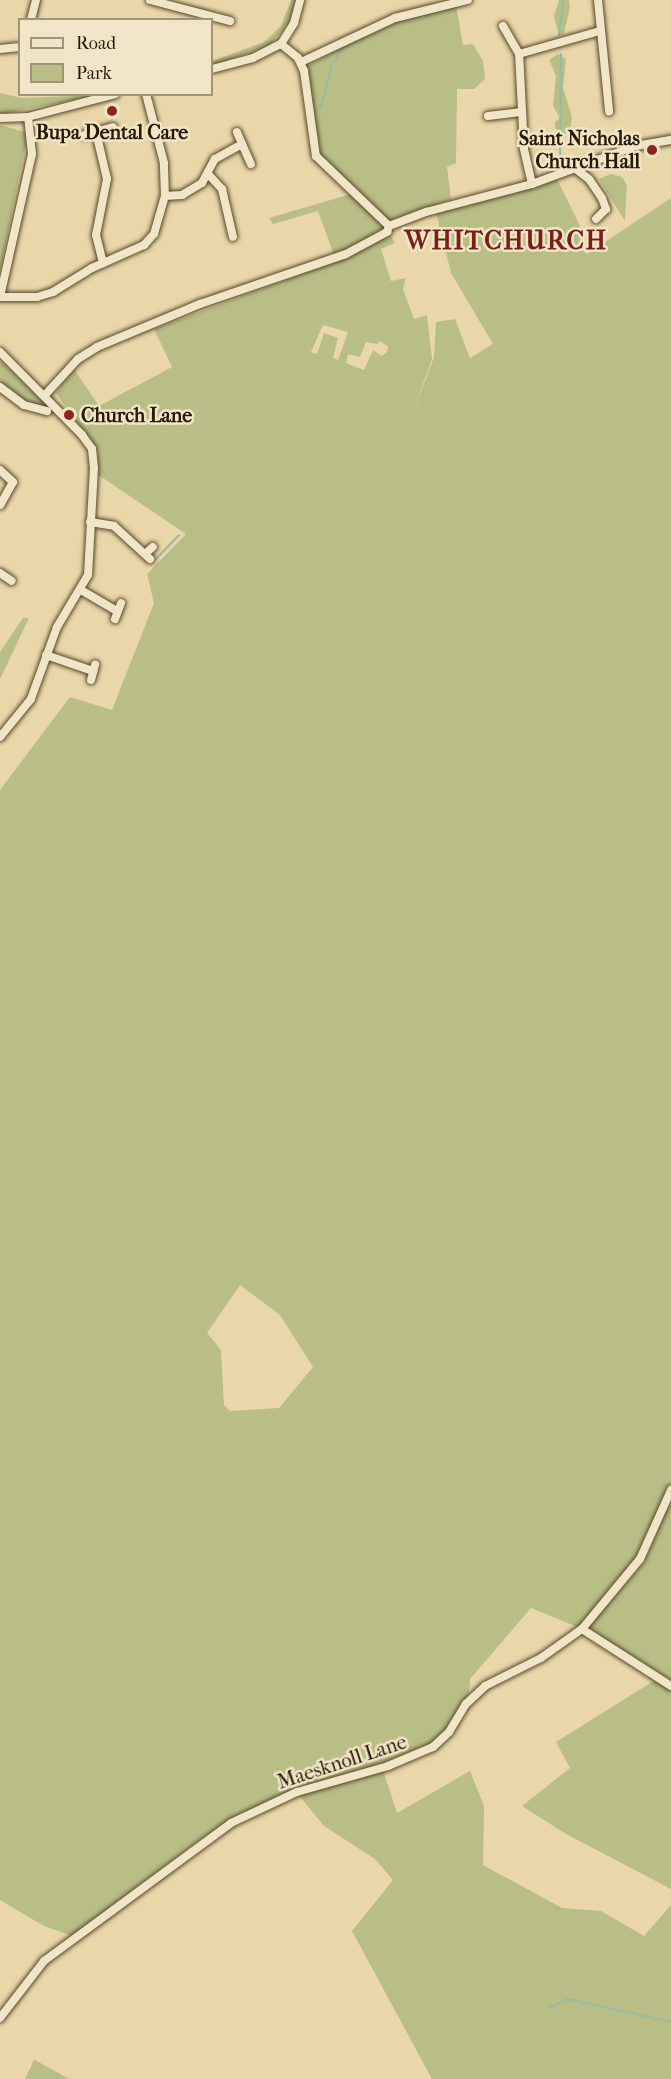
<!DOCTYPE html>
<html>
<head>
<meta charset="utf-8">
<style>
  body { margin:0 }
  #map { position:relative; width:671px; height:2079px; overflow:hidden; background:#e9d7a9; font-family:"IM FELL French Canon",serif }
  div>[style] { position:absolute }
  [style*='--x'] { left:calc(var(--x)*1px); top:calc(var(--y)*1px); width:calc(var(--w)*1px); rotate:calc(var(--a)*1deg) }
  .green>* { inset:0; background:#b8be86 }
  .stream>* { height:2px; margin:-1px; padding:0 1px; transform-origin:1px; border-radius:1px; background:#98baa6 }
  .roads { filter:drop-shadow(0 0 2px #58472b) drop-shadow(0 0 2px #58472b) }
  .minor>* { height:8px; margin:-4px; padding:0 4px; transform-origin:4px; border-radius:4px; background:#f1e5c7 }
  .dots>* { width:16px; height:16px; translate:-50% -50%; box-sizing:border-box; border:3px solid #f1e5c7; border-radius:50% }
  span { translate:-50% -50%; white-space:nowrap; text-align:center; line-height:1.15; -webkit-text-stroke:5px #f1e5c7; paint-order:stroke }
  .poi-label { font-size:20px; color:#281701; font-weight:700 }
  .right { translate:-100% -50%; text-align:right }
  .left { translate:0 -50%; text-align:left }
  .street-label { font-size:20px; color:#281701 }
  .district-label { font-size:26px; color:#7a1f14; font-weight:700; letter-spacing:1.5px }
  .legend { position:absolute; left:18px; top:18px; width:195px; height:78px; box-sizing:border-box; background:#f1e5c7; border:2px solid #a19378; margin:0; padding:8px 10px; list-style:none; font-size:18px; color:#281701 }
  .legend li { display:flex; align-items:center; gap:12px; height:30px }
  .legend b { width:30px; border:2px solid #a19378 }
</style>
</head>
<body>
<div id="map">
  <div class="green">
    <div style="clip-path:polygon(291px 0,297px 0,291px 21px,268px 47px,212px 65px,212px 61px,264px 42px,281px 26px)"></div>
    <div style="clip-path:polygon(559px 0,569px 0,570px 7px,564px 34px,559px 36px,554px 16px)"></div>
    <div style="clip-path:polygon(456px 5px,463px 45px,473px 44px,483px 61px,485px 79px,474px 89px,457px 89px,456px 163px,447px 167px,451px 199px,390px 221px,318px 154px,306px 67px,388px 22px)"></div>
    <div style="clip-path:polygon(558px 54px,566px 59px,563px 88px,572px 117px,570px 131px,563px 134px,555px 128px,555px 122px,560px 118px,553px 106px,556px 76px,549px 60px)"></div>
    <div style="clip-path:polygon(0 93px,22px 98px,98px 95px,7px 113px,0 113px)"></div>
    <div style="clip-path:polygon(0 125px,25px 132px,26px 142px,0 271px)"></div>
    <div style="clip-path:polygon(611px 174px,622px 177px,627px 185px,625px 221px,599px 179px)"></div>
    <div style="clip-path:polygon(evenodd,557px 179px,580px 226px,580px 247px,587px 254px,671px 198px,671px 1483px,638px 1559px,582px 1629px,531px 1608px,470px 1679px,469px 1693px,447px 1730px,431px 1746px,388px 1766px,384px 1773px,397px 1813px,470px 1771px,484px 1806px,483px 1865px,562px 1908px,601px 1911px,644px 1936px,671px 1905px,671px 2079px,432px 2079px,352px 1931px,393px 1880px,375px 1859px,324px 1826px,297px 1793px,228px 1822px,199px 1840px,72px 1936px,44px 1926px,0 1900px,0 790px,70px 697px,112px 710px,154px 603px,147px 574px,186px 534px,97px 474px,98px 452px,56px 393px,74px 369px,99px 406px,172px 367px,154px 329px,339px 260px,390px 234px,395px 243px,381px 249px,391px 281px,406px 278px,403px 289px,414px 319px,427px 315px,432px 359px,412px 415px,434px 357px,436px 322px,455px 319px,470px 358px,493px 344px,451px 273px,436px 213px,557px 179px,323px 325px,348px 332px,338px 360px,333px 358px,338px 338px,324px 333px,317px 354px,311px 352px,323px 325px,557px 179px,379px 341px,388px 346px,387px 352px,382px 356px,373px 350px,364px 370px,346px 363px,348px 354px,360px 357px,366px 342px,378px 344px,379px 341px,557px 179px,240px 1285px,280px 1315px,313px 1367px,279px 1408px,230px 1411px,224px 1405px,221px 1350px,207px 1333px,240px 1285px)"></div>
    <div style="clip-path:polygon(351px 194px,385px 224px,385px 230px,334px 255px,318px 211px,273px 224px,269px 218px)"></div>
    <div style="clip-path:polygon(0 361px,44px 401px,50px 408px,27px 404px,0 384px)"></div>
    <div style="clip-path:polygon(23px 618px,29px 618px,0 679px,0 652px)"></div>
    <div style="clip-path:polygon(671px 1497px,671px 1680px,587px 1628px,644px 1563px)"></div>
    <div style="clip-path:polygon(655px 1680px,671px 1689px,671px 1889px,566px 1834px,522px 1806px,570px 1768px,556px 1742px)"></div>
    <div style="clip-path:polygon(34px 2060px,35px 2060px,69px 2079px,25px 2079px)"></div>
  </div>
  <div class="stream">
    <div style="--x:559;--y:35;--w:35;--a:-83"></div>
    <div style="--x:321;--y:106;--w:42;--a:-75"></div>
    <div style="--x:332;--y:65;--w:22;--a:-58"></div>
    <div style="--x:560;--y:166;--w:112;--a:-89.5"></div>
    <div style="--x:156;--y:559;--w:33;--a:-46"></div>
    <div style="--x:549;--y:2008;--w:21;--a:-25"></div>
    <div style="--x:568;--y:1999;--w:106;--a:12.6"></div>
  </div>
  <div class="roads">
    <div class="minor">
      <div style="--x:150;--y:0;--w:83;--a:14.7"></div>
      <div style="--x:598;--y:0;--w:112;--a:84.3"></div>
      <div style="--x:31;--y:20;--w:21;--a:-76"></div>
      <div style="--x:503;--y:26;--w:32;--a:60"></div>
      <div style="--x:281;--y:44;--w:22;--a:39"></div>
      <div style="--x:298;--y:58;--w:14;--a:65"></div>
      <div style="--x:304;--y:71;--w:86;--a:82"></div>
      <div style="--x:316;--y:156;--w:101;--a:43.8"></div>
      <div style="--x:0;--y:49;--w:20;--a:-6"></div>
      <div style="--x:301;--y:62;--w:104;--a:-25.1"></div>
      <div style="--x:395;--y:18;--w:75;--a:-13.9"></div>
      <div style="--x:212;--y:69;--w:42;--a:-15"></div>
      <div style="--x:253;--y:58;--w:31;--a:-27"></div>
      <div style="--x:281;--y:44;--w:25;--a:-58"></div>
      <div style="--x:294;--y:23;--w:24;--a:-75"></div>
      <div style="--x:488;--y:116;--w:34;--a:-7"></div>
      <div style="--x:0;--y:118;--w:28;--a:-2"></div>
      <div style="--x:28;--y:117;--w:90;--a:-14.8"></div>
      <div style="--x:96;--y:132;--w:48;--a:76.8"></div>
      <div style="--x:107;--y:179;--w:57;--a:101.1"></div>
      <div style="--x:96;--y:235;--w:29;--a:76"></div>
      <div style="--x:84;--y:135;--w:30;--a:-15"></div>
      <div style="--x:242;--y:144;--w:22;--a:66"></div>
      <div style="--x:576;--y:169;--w:16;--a:38"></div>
      <div style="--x:589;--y:179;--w:23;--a:56"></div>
      <div style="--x:602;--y:198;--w:12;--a:70"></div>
      <div style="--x:606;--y:209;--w:14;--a:135"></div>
      <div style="--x:208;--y:174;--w:21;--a:47"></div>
      <div style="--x:222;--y:189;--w:49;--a:77.1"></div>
      <div style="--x:532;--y:184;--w:37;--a:-103"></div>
      <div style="--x:524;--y:148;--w:94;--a:-93"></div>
      <div style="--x:519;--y:54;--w:84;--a:-15.9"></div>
      <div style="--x:165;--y:196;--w:17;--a:-3"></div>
      <div style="--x:182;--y:195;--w:23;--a:-31"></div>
      <div style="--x:202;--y:183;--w:27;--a:-62"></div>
      <div style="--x:215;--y:159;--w:31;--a:-29"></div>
      <div style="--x:242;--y:144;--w:13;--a:-113"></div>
      <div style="--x:389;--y:226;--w:40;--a:-21"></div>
      <div style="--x:426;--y:212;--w:110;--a:-14.8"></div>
      <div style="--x:532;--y:184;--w:111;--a:-20.1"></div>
      <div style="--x:636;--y:146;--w:36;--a:-10"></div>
      <div style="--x:0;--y:297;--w:37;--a:0"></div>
      <div style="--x:37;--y:297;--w:17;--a:-17"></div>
      <div style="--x:53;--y:292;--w:46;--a:-31.6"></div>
      <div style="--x:92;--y:268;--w:57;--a:-23.9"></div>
      <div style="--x:144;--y:245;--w:15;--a:-48"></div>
      <div style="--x:154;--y:234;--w:40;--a:-74"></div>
      <div style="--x:165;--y:196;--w:33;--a:-92"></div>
      <div style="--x:164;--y:163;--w:71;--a:-104.6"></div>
      <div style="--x:0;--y:297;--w:147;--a:-77.4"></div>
      <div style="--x:32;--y:154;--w:37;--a:-96"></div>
      <div style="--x:0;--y:352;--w:117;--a:45.3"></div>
      <div style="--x:82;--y:435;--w:17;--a:54"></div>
      <div style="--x:92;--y:449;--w:19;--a:84"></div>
      <div style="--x:94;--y:468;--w:107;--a:93.2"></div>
      <div style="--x:88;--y:575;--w:61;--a:120.8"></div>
      <div style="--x:57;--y:627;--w:77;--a:109.9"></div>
      <div style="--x:31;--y:699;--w:49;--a:129.2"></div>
      <div style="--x:0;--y:387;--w:30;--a:37"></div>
      <div style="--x:24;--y:405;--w:24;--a:15"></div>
      <div style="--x:45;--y:395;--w:49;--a:-47.5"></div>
      <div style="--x:78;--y:359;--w:22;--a:-32"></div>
      <div style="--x:97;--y:347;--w:112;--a:-22.7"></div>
      <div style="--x:200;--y:304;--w:154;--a:-18.9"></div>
      <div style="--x:346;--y:254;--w:47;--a:-28.2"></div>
      <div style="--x:387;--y:232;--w:6;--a:-72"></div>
      <div style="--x:0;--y:470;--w:18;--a:43"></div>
      <div style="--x:13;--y:482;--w:26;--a:119"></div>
      <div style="--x:90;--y:522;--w:24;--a:9"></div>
      <div style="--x:114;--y:526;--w:49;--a:42.5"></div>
      <div style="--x:146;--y:553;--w:9;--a:-41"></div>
      <div style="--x:0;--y:573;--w:14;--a:34"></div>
      <div style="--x:81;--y:590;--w:42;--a:30.3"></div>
      <div style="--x:115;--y:619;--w:17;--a:-69"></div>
      <div style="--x:46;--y:655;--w:50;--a:18.8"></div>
      <div style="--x:91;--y:680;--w:16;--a:-75"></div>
      <div style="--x:582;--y:1629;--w:106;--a:32.6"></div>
      <div style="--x:0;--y:2018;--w:72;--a:-52.3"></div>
      <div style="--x:44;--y:1961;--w:232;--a:-36.4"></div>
      <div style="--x:231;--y:1823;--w:73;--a:-25.2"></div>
      <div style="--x:297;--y:1792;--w:95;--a:-15.9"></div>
      <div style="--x:388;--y:1766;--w:49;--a:-22.9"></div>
      <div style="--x:433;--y:1747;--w:22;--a:-43"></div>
      <div style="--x:449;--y:1732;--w:33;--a:-59"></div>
      <div style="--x:466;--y:1704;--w:26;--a:-43"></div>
      <div style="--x:485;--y:1686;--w:63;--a:-26.6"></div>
      <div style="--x:541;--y:1658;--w:50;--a:-35.3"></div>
      <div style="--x:582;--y:1629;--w:91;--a:-50.4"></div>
      <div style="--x:640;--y:1559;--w:76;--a:-65.8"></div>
    </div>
  </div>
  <div class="dots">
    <div style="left:112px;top:111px;background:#8f2418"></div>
    <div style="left:652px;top:150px;background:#8f2418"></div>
    <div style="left:69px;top:415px;background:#8f2418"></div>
  </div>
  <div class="poi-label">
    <span style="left:112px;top:132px">Bupa Dental Care</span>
    <span class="right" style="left:640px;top:150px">Saint Nicholas<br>Church Hall</span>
    <span class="left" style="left:81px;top:415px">Church Lane</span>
  </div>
  <div class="street-label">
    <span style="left:342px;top:1762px;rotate:-18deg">Maesknoll Lane</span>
  </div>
  <div class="district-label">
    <span style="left:506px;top:241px">WHITCHURCH</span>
  </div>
  <ul class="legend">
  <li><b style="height:8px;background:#f1e5c7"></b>Road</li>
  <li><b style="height:16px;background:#b8be86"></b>Park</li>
  </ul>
</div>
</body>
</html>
